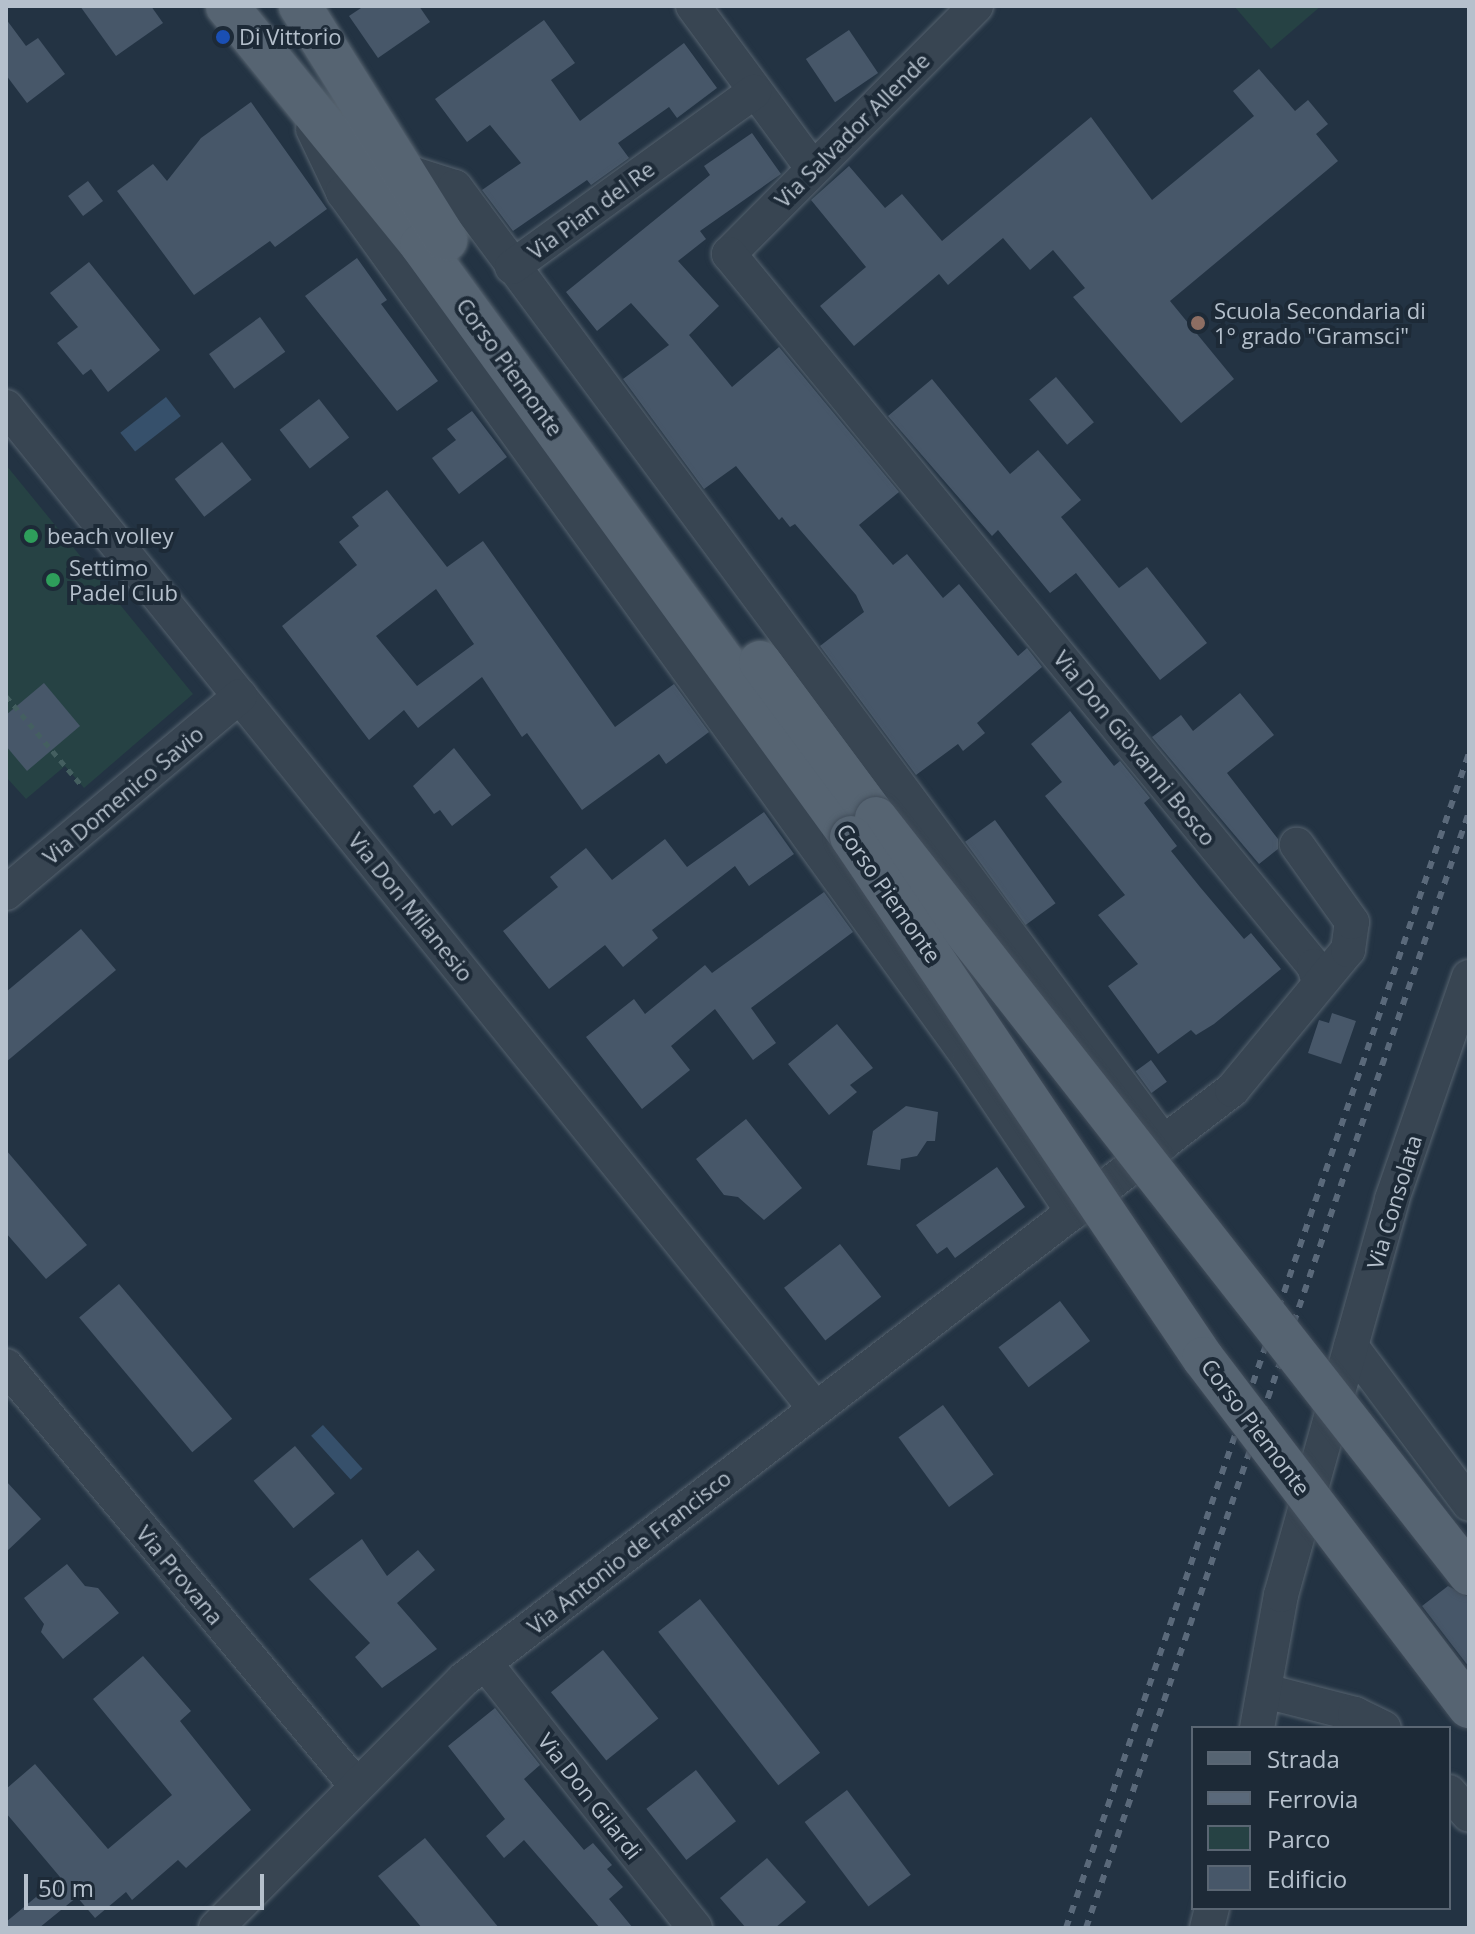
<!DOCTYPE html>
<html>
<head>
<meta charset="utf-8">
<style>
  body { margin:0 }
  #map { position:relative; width:1475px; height:1934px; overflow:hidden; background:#233343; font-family:"Open Sans",sans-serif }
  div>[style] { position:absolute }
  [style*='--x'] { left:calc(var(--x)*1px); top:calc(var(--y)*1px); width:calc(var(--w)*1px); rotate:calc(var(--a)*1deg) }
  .green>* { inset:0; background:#264244 }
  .water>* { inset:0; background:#36506b; transform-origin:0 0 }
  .building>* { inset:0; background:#475769; transform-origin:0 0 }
  .path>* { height:5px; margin-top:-2.5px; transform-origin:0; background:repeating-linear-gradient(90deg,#445f60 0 6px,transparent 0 12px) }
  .roads { filter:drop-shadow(0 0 2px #56636f) drop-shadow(0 0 2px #56636f) }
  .minor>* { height:34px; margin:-17px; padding:0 17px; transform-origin:17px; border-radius:17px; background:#384552 }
  .major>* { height:42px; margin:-21px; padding:0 21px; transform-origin:21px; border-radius:21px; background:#566472 }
  .rail>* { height:6px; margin-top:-3px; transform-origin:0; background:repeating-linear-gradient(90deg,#5a697a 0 8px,transparent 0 16px) }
  .bridges { filter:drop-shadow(0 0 2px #424e5b) drop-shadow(0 0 2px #424e5b) }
  .major-bridge>* { height:42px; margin:-21px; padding:0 21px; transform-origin:21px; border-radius:21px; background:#566472 }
  .dots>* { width:22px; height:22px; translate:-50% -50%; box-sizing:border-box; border:4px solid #1d2a37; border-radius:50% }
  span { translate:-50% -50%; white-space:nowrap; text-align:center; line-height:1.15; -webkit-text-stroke:8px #1d2a37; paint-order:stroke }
  .poi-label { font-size:22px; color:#b5c0cc }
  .left { translate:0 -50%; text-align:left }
  .street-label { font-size:22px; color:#b5c0cc }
  .frame { position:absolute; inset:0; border:8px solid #b5c0cc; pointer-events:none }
  .legend { position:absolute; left:1191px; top:1726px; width:260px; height:184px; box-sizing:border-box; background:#1d2a37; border:2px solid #5a6673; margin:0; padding:10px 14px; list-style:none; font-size:24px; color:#b5c0cc }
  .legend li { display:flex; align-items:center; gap:16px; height:40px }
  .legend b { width:40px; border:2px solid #5a6673 }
  .scale { position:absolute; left:24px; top:1874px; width:240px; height:36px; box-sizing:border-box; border:4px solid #b5c0cc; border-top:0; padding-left:10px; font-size:24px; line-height:28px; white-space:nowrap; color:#b5c0cc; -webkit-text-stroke:6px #1d2a37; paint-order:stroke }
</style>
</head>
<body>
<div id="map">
  <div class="green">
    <div style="clip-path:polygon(1234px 6px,1321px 6px,1271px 49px)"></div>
    <div style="clip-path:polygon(6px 465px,193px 694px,84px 788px,65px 766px,26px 799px,6px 777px)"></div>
  </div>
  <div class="water">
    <div style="left:166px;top:397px;width:24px;height:58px;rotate:52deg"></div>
    <div style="left:323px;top:1425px;width:59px;height:16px;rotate:48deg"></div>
  </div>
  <div class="building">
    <div style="clip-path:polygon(80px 6px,151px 6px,163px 23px,116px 56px)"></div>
    <div style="clip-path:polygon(364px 6px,419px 6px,430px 22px,378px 58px,349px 16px)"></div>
    <div style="clip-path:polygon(6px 19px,26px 46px,38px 38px,65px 74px,27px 103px,6px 75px)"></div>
    <div style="clip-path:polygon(544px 20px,575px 63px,551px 80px,580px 121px,684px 43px,717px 88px,677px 118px,669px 107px,618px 143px,629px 158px,591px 185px,587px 180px,513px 231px,482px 190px,521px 163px,490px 125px,467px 142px,435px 99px)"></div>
    <div style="left:849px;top:30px;width:52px;height:52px;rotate:56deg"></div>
    <div style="clip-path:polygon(1259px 69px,1295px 111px,1308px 100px,1328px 124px,1316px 134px,1338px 161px,1170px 301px,1234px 379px,1181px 423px,1073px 297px,1085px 288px,1053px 250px,1030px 270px,1003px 238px,948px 285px,939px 274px,854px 346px,820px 306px,866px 267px,811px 200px,849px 166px,885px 208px,902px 194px,942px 241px,1091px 117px,1152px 200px,1254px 116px,1233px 91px)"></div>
    <div style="clip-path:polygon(251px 102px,327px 209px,275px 247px,270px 241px,194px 295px,117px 191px,153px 164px,167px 181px,201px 138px)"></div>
    <div style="clip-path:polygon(752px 133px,781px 174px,700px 231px,706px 239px,678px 261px,719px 306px,689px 335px,732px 387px,779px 347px,899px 492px,859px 525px,893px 565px,907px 554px,943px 598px,959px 584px,1018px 656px,1027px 648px,1042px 667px,977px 723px,985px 733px,963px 751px,958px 744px,916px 775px,820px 646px,864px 612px,856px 595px,795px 524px,790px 527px,782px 517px,779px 520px,736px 466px,704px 489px,623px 379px,669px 345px,631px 303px,597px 331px,566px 292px,710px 175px,704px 166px)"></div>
    <div style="left:88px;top:181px;width:25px;height:25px;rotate:53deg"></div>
    <div style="clip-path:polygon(357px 258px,387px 300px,381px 304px,438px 381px,397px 411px,305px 296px)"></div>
    <div style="clip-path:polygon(89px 262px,160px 350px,108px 392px,91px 369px,83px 375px,57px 343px,78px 327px,50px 293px)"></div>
    <div style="left:260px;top:317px;width:43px;height:63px;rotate:54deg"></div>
    <div style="left:1056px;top:377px;width:59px;height:35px;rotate:50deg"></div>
    <div style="clip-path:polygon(932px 379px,1010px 474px,1038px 450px,1081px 500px,1061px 517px,1119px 588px,1147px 567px,1207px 643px,1160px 680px,1076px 573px,1050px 593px,998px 530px,992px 536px,888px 416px)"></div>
    <div style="left:319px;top:399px;width:49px;height:50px;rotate:52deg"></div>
    <div style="clip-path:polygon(472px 411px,507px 457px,459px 494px,432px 458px,456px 440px,447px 429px)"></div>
    <div style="left:222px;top:442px;width:48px;height:60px;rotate:52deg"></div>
    <div style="clip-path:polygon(evenodd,387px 490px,447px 567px,483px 541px,615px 727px,674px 684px,709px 732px,666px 764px,659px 754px,582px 810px,527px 733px,522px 737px,482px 677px,418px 728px,404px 710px,369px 740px,282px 626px,357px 565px,339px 542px,359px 526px,352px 517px,387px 490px,436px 589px,474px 644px,417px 686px,376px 636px,436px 589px)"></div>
    <div style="clip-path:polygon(44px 683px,80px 726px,27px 771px,6px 746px,6px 715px)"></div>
    <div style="clip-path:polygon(1240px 693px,1274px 735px,1227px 773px,1278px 839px,1278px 849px,1259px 864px,1152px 737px,1181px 715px,1193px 731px)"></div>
    <div style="clip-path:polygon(1070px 711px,1114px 766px,1120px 761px,1150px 798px,1144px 803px,1177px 846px,1171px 851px,1200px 887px,1244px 939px,1251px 933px,1281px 969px,1214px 1024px,1196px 1035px,1191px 1030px,1158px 1054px,1108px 986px,1138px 964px,1098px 915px,1125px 895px,1045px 796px,1062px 782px,1031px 744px)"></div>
    <div style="clip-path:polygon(454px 748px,491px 795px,452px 826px,440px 810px,434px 814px,413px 786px)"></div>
    <div style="clip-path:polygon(764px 812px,794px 854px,749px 886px,735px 866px,652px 930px,658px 938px,623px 967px,605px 945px,549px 989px,503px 931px,558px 887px,550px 877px,586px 848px,612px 880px,665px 839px,687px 867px)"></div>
    <div style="left:995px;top:820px;width:103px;height:37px;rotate:54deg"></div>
    <div style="clip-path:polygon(824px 892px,853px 932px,751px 1008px,776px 1043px,753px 1060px,715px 1009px,671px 1046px,690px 1070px,642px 1109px,586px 1037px,634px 999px,645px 1014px,705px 965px,712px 973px)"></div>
    <div style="clip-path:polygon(81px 929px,116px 970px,6px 1062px,6px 992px)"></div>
    <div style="clip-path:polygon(1332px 1013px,1356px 1021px,1341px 1064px,1308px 1053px,1319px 1020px,1329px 1023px)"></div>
    <div style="clip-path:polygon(837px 1024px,873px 1068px,850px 1085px,857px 1092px,829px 1115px,788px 1064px)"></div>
    <div style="left:1151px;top:1060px;width:27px;height:19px;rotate:54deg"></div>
    <div style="clip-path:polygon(906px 1106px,938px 1112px,935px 1141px,927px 1141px,917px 1156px,901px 1159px,900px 1170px,867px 1165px,873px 1131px)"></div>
    <div style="clip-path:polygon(746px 1119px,802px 1188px,764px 1220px,738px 1197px,724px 1195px,696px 1159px)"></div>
    <div style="clip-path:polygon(6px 1150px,87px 1245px,46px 1279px,6px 1233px)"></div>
    <div style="clip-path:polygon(997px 1167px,1025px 1207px,955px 1258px,947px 1247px,937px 1254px,916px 1225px)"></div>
    <div style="left:840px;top:1244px;width:67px;height:71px;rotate:52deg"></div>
    <div style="left:119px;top:1284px;width:176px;height:52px;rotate:50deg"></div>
    <div style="left:1060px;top:1301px;width:50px;height:77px;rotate:53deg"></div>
    <div style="left:943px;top:1405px;width:86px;height:55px;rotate:54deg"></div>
    <div style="left:295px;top:1446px;width:62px;height:54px;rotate:50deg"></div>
    <div style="clip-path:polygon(6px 1481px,41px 1519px,6px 1552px)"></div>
    <div style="clip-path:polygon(362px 1539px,387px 1576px,418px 1550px,435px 1570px,397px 1603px,437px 1649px,382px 1688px,355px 1657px,370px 1643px,309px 1579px)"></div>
    <div style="clip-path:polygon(67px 1564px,85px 1586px,98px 1588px,119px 1613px,63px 1659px,41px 1632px,44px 1624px,24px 1598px)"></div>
    <div style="clip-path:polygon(1448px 1586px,1469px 1597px,1469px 1667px,1422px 1606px)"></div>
    <div style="left:700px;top:1599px;width:195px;height:53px;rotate:52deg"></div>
    <div style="left:603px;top:1650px;width:88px;height:67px;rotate:51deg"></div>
    <div style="clip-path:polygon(143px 1656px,191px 1711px,180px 1721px,251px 1810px,186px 1868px,178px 1860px,132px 1900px,126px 1892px,95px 1918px,77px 1897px,39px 1928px,6px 1928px,6px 1922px,60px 1877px,6px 1813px,6px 1789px,35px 1764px,108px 1849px,172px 1795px,93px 1699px)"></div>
    <div style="clip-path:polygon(495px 1708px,540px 1765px,524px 1779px,584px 1850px,593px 1843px,612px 1865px,607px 1869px,623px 1887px,609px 1899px,633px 1928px,600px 1928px,524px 1840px,504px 1858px,486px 1836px,505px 1819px,448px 1746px)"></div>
    <div style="left:696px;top:1770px;width:65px;height:63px;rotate:52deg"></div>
    <div style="left:847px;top:1790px;width:106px;height:53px;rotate:53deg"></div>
    <div style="clip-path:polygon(425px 1838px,499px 1928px,422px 1928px,378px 1876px)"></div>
    <div style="clip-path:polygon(767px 1858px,806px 1902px,775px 1928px,746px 1928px,720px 1898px)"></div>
  </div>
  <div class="path">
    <div style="--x:6;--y:696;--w:119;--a:49.8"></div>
  </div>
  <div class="roads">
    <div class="minor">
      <div style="--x:693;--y:6;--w:202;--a:53.6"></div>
      <div style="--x:976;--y:6;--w:350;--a:134.9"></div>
      <div style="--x:729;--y:254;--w:922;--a:50.59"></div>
      <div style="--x:1314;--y:966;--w:17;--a:73"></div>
      <div style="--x:313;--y:129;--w:70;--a:64.5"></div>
      <div style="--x:343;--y:192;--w:1069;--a:54.14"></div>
      <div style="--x:969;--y:1058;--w:186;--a:56"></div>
      <div style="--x:404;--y:171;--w:53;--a:17.4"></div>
      <div style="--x:455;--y:187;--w:1190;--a:53.44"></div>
      <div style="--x:512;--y:267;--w:299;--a:-35.9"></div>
      <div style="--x:6;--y:407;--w:1287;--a:51.06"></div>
      <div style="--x:6;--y:893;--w:306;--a:-40.1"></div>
      <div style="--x:1351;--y:1346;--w:197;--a:53.2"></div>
      <div style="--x:6;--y:1366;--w:545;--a:50.14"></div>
      <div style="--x:485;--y:1663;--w:338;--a:51.6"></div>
      <div style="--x:1265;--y:1691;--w:93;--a:14.3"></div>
      <div style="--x:1355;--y:1714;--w:32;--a:26"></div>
      <div style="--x:1257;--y:1728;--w:135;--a:-79.8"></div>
      <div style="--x:1281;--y:1595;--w:411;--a:-74.3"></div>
      <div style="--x:1392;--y:1199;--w:235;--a:-70.9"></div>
      <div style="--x:1449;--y:1792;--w:30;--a:49"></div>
      <div style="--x:216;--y:1928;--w:351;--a:-45.1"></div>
      <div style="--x:464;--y:1679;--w:968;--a:-37.49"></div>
      <div style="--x:1232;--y:1090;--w:182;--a:-50.4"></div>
      <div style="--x:1348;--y:950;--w:28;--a:-82"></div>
      <div style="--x:1352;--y:922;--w:95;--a:-125.5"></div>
      <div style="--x:1207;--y:1928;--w:21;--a:-76"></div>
    </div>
    <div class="major">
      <div style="--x:227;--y:6;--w:308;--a:50.9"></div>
      <div style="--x:421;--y:245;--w:732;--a:54.01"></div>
      <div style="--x:300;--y:6;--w:276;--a:58"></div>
      <div style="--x:760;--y:662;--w:194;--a:53.4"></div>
    </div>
  </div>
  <div class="rail">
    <div style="--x:1066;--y:1928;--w:1242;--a:-71.07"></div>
    <div style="--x:1086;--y:1928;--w:1180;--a:-71.06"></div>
  </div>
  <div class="bridges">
    <div class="major-bridge">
      <div style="--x:876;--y:818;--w:961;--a:51.89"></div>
      <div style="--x:851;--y:837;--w:629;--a:55.96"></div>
      <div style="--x:1203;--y:1358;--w:439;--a:52.7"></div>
    </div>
  </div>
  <div class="dots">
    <div style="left:223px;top:37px;background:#1a4fb4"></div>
    <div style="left:1198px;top:323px;background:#8d6e63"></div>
    <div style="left:31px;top:536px;background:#2e9e5b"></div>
    <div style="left:53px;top:580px;background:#2e9e5b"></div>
  </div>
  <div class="poi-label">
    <span class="left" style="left:239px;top:37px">Di Vittorio</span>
    <span class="left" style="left:1214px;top:323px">Scuola Secondaria di<br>1° grado "Gramsci"</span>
    <span class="left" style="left:47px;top:536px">beach volley</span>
    <span class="left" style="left:69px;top:580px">Settimo<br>Padel Club</span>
  </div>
  <div class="street-label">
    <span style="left:852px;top:130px;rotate:-45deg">Via Salvador Allende</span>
    <span style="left:591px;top:210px;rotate:-36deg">Via Pian del Re</span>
    <span style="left:510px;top:367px;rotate:54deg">Corso Piemonte</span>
    <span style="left:1135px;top:748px;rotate:51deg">Via Don Giovanni Bosco</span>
    <span style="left:123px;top:795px;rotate:-40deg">Via Domenico Savio</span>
    <span style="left:889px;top:893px;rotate:55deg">Corso Piemonte</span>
    <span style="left:411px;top:907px;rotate:51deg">Via Don Milanesio</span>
    <span style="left:1394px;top:1202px;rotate:-73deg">Via Consolata</span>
    <span style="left:1256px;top:1427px;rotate:53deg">Corso Piemonte</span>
    <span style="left:629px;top:1552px;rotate:-38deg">Via Antonio de Francisco</span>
    <span style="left:180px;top:1575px;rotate:50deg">Via Provana</span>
    <span style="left:590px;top:1796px;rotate:52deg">Via Don Gilardi</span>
  </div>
  <div class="frame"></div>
  <ul class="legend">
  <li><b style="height:10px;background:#566472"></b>Strada</li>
  <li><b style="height:10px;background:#5a697a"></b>Ferrovia</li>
  <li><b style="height:22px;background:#264244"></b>Parco</li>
  <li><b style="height:22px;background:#475769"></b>Edificio</li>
  </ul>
  <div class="scale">50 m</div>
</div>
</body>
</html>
